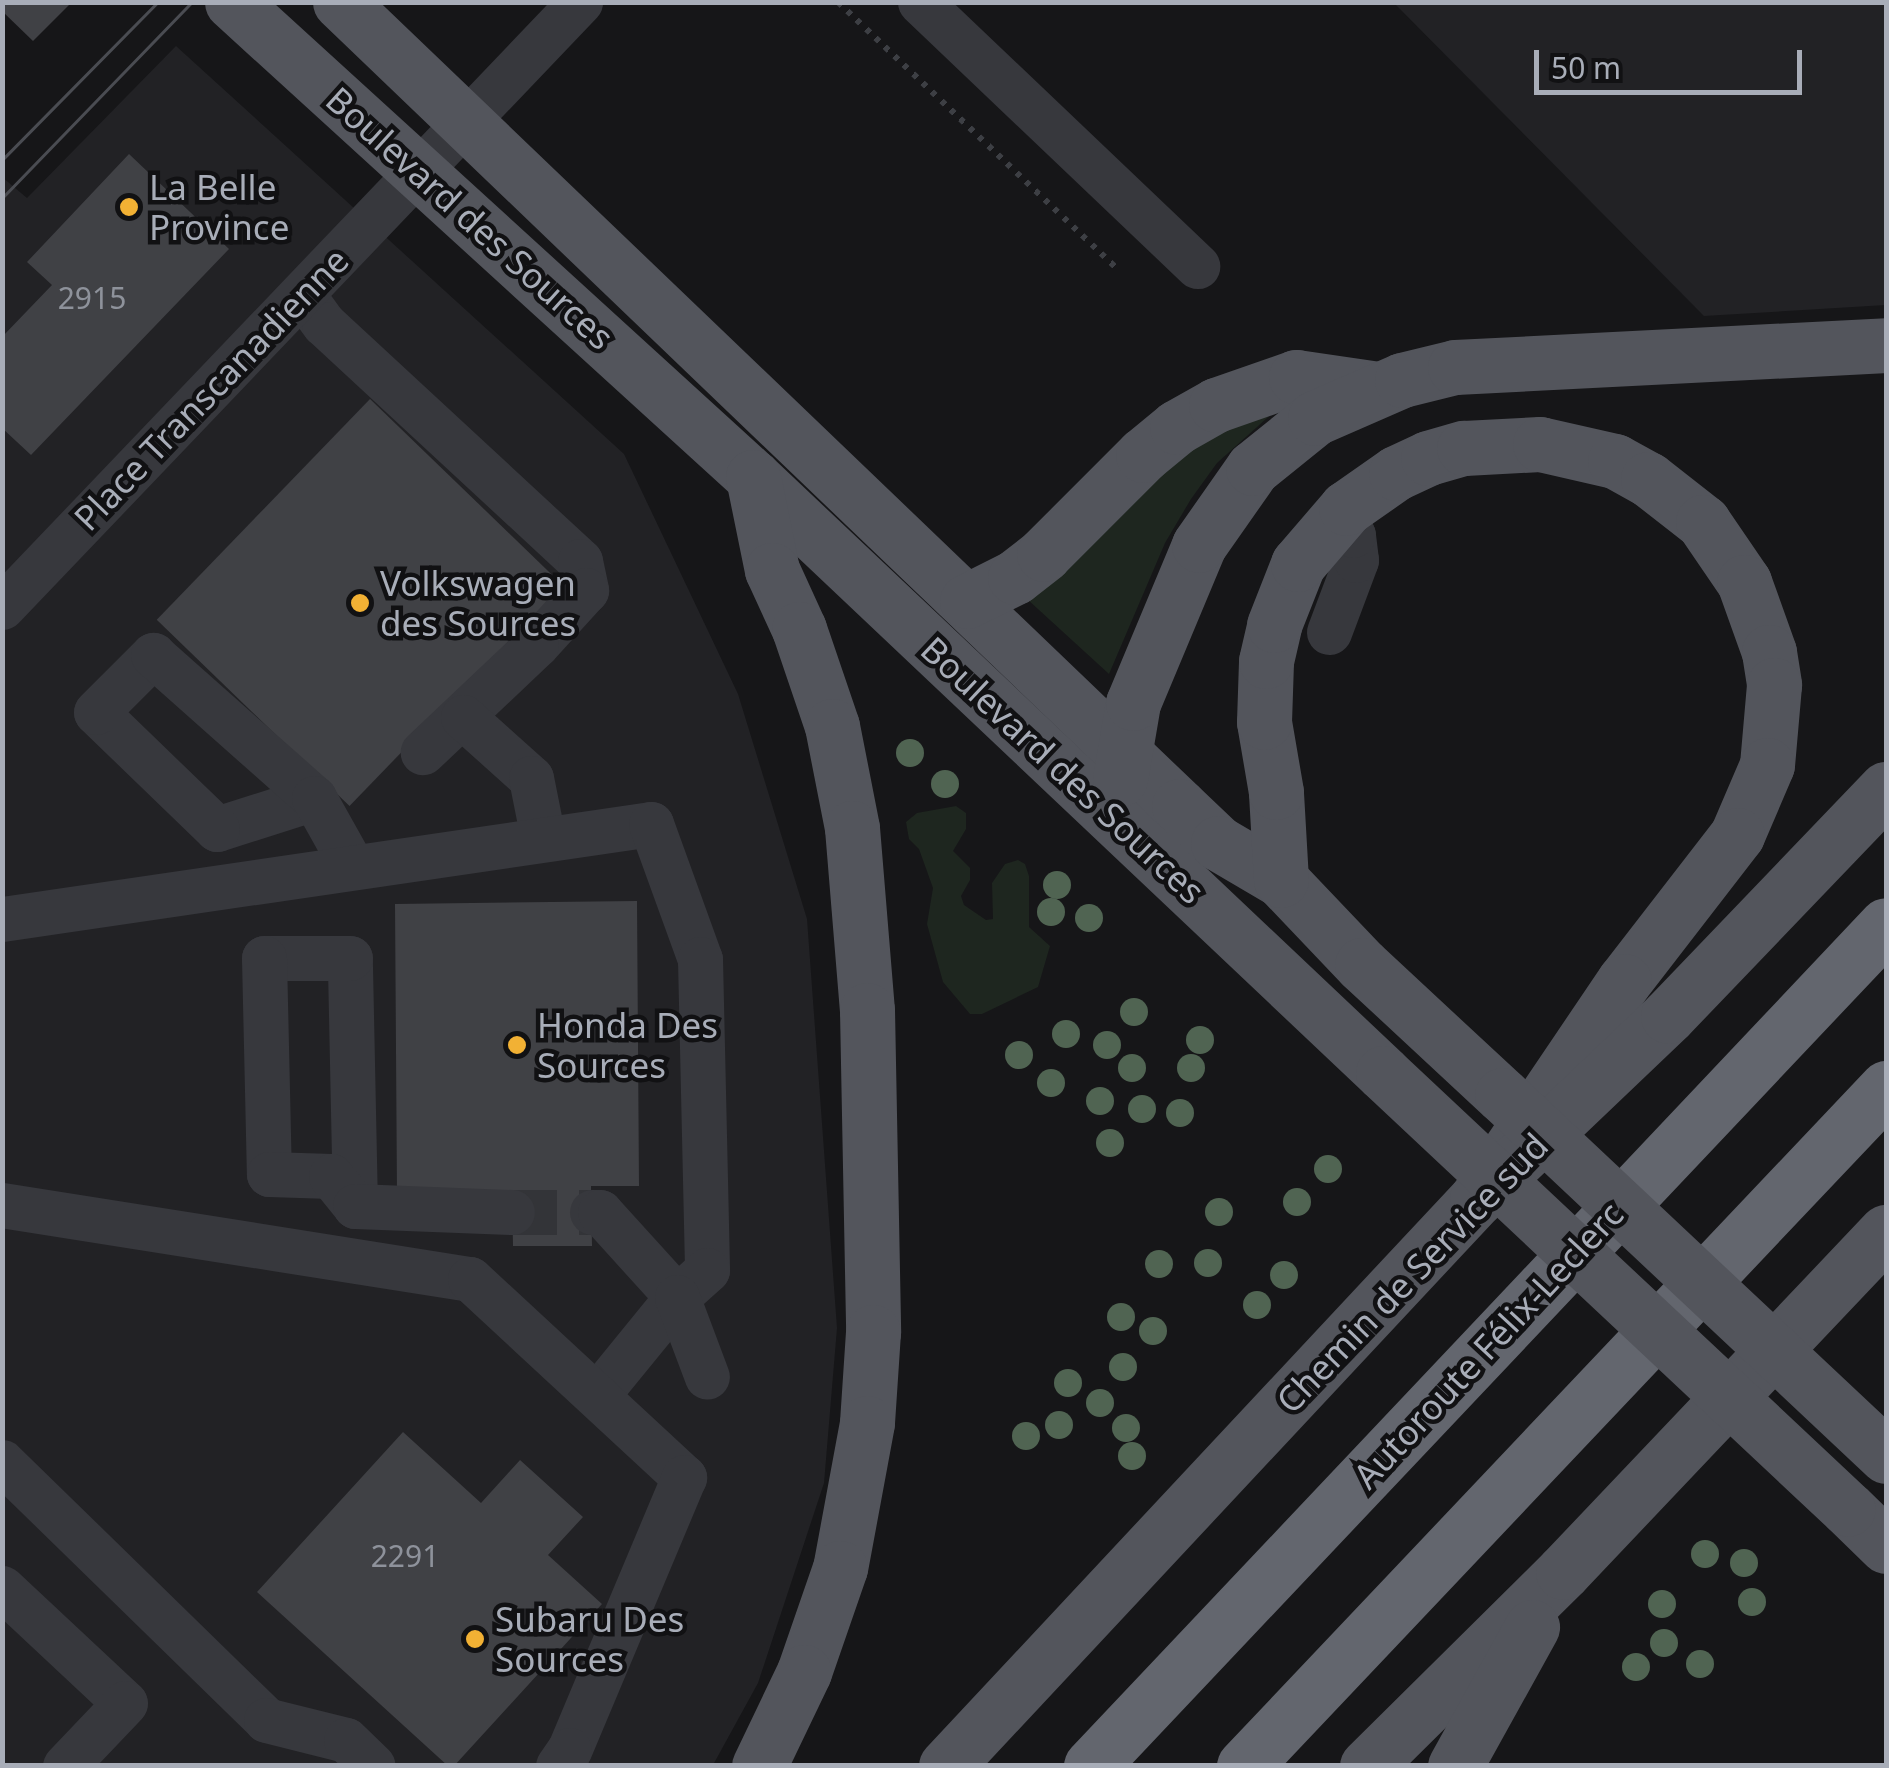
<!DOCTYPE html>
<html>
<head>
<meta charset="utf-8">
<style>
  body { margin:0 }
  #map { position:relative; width:1889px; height:1768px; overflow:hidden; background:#161618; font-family:"Noto Sans",sans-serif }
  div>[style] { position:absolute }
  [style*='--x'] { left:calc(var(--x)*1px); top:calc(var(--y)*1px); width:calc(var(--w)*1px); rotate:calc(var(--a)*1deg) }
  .built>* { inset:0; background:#222225 }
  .green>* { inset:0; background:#1e261f }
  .building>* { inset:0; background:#404145; transform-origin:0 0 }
  .minor-tunnel>* { height:45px; margin-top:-22.5px; transform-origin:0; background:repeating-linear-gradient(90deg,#333438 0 45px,transparent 0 67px) }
  .path>* { height:6px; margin-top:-3px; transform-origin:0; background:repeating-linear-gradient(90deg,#3d3f44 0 5px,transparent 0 13px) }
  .minor>* { height:45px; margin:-22.5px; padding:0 22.5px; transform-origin:22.5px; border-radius:22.5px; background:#37383d }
  .major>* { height:55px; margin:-27.5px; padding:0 27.5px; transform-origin:27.5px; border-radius:27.5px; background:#53555c }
  .highway>* { height:55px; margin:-27.5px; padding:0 27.5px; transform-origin:27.5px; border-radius:27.5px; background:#63666e }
  .tram>* { height:2.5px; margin:-1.25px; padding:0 1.25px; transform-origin:1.25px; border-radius:1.25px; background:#4a4c52 }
  .major-bridge>* { height:55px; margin:-27.5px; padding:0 27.5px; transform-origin:27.5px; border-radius:27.5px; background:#53555c }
  .trees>* { width:28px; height:28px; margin:-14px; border-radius:50%; background:#506452 }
  .dots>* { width:28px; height:28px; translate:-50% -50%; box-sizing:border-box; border:5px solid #111113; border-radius:50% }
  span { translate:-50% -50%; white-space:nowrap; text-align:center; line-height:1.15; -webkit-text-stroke:9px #111113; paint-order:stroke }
  .number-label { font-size:30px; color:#8e929b }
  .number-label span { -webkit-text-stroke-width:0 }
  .poi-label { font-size:35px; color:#a8adb8 }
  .left { translate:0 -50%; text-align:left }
  .street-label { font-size:35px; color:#a8adb8 }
  .frame { position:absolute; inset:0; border:5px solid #a8adb8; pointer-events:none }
  .scale { position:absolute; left:1534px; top:50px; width:268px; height:45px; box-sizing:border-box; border:5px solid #a8adb8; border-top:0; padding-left:12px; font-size:30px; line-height:35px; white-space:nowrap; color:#a8adb8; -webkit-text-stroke:8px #111113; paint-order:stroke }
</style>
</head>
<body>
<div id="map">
  <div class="built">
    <div style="clip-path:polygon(1394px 3px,1886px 3px,1886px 305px,1704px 316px)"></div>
    <div style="clip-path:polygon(176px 46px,624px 454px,738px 694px,807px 919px,837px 1328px,824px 1483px,758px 1683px,713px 1765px,3px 1765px,2px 177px,27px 198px)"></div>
  </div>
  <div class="green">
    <div style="clip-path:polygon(1286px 401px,1217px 463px,1191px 499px,1165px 543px,1109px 674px,1027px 599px,1174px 461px,1218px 431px)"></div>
    <div style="clip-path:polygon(956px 806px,966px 813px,966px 829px,953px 851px,970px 868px,970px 880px,961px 896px,964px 905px,986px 920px,993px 919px,992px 883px,1005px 864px,1018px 860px,1025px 864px,1029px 876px,1029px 927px,1050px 946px,1038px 987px,982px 1014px,970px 1014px,943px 982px,927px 924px,933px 888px,919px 849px,909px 839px,906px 822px,917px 813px)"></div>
  </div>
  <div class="building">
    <div style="clip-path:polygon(71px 3px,33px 41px,2px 11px,4px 3px)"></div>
    <div style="clip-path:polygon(129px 154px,229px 249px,31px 455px,2px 428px,2px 337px,52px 285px,27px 262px)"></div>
    <div style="left:370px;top:399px;width:268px;height:307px;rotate:44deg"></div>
    <div style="clip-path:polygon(637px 901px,639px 1186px,591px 1186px,592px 1246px,513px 1246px,512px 1193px,397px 1194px,395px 904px)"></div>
    <div style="clip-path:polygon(403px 1432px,481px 1503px,520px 1460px,583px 1517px,548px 1555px,602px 1604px,454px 1766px,448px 1766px,257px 1592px)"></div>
  </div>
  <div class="minor-tunnel">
    <div style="--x:512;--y:1212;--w:80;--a:0"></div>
  </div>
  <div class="path">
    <div style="--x:838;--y:2;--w:385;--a:43.7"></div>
  </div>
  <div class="minor">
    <div style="--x:920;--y:2;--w:383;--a:43.6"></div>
    <div style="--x:302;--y:294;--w:37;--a:54"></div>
    <div style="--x:324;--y:324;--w:349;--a:42.8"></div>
    <div style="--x:580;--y:561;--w:30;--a:78"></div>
    <div style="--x:586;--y:590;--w:74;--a:132.3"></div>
    <div style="--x:536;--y:645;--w:156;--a:136.6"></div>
    <div style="--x:2;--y:607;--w:837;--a:-46.31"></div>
    <div style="--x:1329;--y:632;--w:77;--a:-69.4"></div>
    <div style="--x:1356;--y:560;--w:25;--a:-97"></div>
    <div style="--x:1353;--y:535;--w:24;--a:-120"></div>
    <div style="--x:463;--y:717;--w:91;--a:41.9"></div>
    <div style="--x:531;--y:778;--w:61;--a:78.7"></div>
    <div style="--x:314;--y:798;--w:102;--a:162.3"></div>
    <div style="--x:217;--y:829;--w:168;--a:-136"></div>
    <div style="--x:96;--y:712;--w:81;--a:-45"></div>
    <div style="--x:153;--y:655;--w:215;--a:41.6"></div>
    <div style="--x:314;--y:798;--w:78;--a:60.8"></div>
    <div style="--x:2;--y:919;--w:656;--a:-8.33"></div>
    <div style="--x:651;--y:824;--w:144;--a:70.1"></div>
    <div style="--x:700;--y:959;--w:311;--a:88.7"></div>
    <div style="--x:707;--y:1270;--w:40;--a:138"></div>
    <div style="--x:677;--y:1297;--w:125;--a:129.2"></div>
    <div style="--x:2;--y:1205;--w:474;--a:9"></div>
    <div style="--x:470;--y:1279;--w:292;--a:42.8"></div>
    <div style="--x:684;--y:1477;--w:296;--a:112.8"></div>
    <div style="--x:569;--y:1750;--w:19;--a:125"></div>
    <div style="--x:355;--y:1206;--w:248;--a:-91.2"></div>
    <div style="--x:350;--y:958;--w:86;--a:180"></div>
    <div style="--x:264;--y:958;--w:216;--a:88.7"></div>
    <div style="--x:269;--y:1174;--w:62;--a:1.8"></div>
    <div style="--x:331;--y:1176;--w:38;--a:51"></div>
    <div style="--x:355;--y:1206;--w:157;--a:2.2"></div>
    <div style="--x:592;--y:1212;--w:8;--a:0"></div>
    <div style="--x:600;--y:1212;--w:115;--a:47.8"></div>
    <div style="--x:677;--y:1297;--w:85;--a:69.4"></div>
    <div style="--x:2;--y:1462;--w:369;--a:44.3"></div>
    <div style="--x:266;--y:1720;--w:82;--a:14"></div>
    <div style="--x:346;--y:1740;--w:37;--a:44"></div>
    <div style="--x:2;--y:1588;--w:168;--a:43.1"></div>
    <div style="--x:125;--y:1703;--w:87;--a:133.6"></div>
  </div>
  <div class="major">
    <div style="--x:232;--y:2;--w:705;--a:42.36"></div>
    <div style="--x:753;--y:477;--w:867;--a:43.41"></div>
    <div style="--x:340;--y:2;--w:1162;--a:43.78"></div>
    <div style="--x:1179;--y:806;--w:54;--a:43.5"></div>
    <div style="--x:1218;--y:843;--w:73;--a:30.4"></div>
    <div style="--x:1281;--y:880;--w:117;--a:46.4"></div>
    <div style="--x:1362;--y:965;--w:191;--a:42.9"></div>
    <div style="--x:753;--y:477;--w:95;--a:78.5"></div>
    <div style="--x:772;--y:570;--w:65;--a:65.4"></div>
    <div style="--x:799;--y:629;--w:102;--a:71.2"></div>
    <div style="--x:832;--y:726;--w:104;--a:78.9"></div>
    <div style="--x:852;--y:828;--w:183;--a:85.3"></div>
    <div style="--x:867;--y:1010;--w:322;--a:88.9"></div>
    <div style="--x:873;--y:1332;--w:91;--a:93.8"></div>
    <div style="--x:867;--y:1423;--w:147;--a:100.5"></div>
    <div style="--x:840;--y:1568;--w:110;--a:109.1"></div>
    <div style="--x:804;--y:1672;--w:104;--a:115.6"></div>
    <div style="--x:967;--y:601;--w:54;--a:-26.6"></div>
    <div style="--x:1015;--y:577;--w:37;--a:-38"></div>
    <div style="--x:1044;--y:554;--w:140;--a:-45"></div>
    <div style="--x:1143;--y:455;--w:44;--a:-39.5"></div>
    <div style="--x:1177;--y:427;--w:45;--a:-29.4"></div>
    <div style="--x:1216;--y:405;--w:85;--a:-19.3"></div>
    <div style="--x:1296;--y:377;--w:83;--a:8.3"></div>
    <div style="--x:1120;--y:779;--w:77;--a:-80.3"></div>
    <div style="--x:1133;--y:703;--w:171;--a:-67.3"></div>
    <div style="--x:1199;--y:545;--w:94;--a:-55"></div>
    <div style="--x:1253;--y:468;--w:80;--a:-38.9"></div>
    <div style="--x:1315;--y:418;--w:95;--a:-23.6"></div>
    <div style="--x:1402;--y:380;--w:55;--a:-13.8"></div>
    <div style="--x:1455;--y:367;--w:432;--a:-2.9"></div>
    <div style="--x:1281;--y:880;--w:88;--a:-93.3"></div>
    <div style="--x:1276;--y:792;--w:71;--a:-99.7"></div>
    <div style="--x:1264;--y:722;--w:61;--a:-88.1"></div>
    <div style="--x:1266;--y:661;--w:37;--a:-77"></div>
    <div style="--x:1274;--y:625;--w:66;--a:-68.5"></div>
    <div style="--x:1298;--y:564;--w:74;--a:-49.4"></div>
    <div style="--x:1346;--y:508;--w:61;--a:-35"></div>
    <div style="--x:1396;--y:473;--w:35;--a:-25"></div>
    <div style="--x:1428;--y:458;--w:37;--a:-16"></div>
    <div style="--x:1464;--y:448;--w:76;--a:-3"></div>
    <div style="--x:1540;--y:444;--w:77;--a:12.8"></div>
    <div style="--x:1615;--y:461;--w:38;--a:29"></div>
    <div style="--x:1648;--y:479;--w:70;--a:38"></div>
    <div style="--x:1703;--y:522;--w:73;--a:55.7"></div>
    <div style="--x:1744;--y:582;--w:74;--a:70.3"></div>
    <div style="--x:1769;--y:652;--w:33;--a:81"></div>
    <div style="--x:1774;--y:685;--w:80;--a:95"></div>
    <div style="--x:1767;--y:765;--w:76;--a:113.2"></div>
    <div style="--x:1737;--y:835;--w:185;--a:127.7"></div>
    <div style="--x:1624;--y:981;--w:262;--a:124.1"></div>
    <div style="--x:1848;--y:1509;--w:53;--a:44.2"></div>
    <div style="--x:946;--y:1766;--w:778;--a:-46.93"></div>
    <div style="--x:1477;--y:1198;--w:264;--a:-43.6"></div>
    <div style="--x:1668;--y:1016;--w:315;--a:-46.2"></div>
    <div style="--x:1367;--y:1766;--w:276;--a:-44.7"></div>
    <div style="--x:1563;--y:1572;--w:469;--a:-46.5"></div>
    <div style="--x:1455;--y:1766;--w:159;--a:-61"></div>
  </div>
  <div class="highway">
    <div style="--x:1091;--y:1766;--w:1157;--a:-46.61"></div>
    <div style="--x:1244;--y:1766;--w:934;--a:-46.56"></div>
  </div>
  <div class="tram">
    <div style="--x:2;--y:160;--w:222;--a:-45.4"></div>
    <div style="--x:2;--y:198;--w:273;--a:-45.9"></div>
  </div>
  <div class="major-bridge">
    <div style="--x:1383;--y:1073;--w:637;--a:43.16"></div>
    <div style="--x:1502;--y:1095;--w:527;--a:43.23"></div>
  </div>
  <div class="trees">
    <div style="left:910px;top:753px"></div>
    <div style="left:945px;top:784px"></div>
    <div style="left:1057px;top:885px"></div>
    <div style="left:1051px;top:912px"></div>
    <div style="left:1089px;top:918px"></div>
    <div style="left:1134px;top:1012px"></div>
    <div style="left:1066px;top:1034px"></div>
    <div style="left:1200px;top:1040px"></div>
    <div style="left:1107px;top:1045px"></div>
    <div style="left:1019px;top:1055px"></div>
    <div style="left:1132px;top:1068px"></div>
    <div style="left:1191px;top:1068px"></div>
    <div style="left:1051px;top:1083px"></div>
    <div style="left:1100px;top:1101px"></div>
    <div style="left:1142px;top:1109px"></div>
    <div style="left:1180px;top:1113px"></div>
    <div style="left:1110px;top:1143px"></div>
    <div style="left:1328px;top:1169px"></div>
    <div style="left:1297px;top:1202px"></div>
    <div style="left:1219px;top:1212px"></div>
    <div style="left:1208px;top:1263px"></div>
    <div style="left:1159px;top:1264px"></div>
    <div style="left:1284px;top:1275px"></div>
    <div style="left:1257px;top:1305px"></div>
    <div style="left:1121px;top:1317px"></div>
    <div style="left:1153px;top:1331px"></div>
    <div style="left:1123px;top:1367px"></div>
    <div style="left:1068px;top:1383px"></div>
    <div style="left:1100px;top:1403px"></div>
    <div style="left:1059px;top:1425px"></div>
    <div style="left:1126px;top:1428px"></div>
    <div style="left:1026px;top:1436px"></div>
    <div style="left:1132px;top:1456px"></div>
    <div style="left:1705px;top:1554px"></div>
    <div style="left:1744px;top:1563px"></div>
    <div style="left:1752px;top:1602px"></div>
    <div style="left:1662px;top:1604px"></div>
    <div style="left:1664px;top:1643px"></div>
    <div style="left:1700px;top:1664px"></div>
    <div style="left:1636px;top:1667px"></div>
  </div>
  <div class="dots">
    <div style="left:129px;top:207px;background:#f2b134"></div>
    <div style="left:360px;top:603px;background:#f2b134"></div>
    <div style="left:517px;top:1045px;background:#f2b134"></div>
    <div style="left:475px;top:1639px;background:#f2b134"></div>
  </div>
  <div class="number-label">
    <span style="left:92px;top:298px">2915</span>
    <span style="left:405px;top:1556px">2291</span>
  </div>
  <div class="poi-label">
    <span class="left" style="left:149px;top:207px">La Belle<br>Province</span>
    <span class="left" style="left:380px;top:603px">Volkswagen<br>des Sources</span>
    <span class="left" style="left:537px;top:1045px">Honda Des<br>Sources</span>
    <span class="left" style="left:495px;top:1639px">Subaru Des<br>Sources</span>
  </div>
  <div class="street-label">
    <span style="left:470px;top:218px;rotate:42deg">Boulevard des Sources</span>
    <span style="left:211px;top:389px;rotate:-46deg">Place Transcanadienne</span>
    <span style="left:1063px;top:770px;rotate:43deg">Boulevard des Sources</span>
    <span style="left:1412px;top:1273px;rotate:-46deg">Chemin de Service sud</span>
    <span style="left:1488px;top:1345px;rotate:-47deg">Autoroute Félix-Leclerc</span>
  </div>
  <div class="frame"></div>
  <div class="scale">50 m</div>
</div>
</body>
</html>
